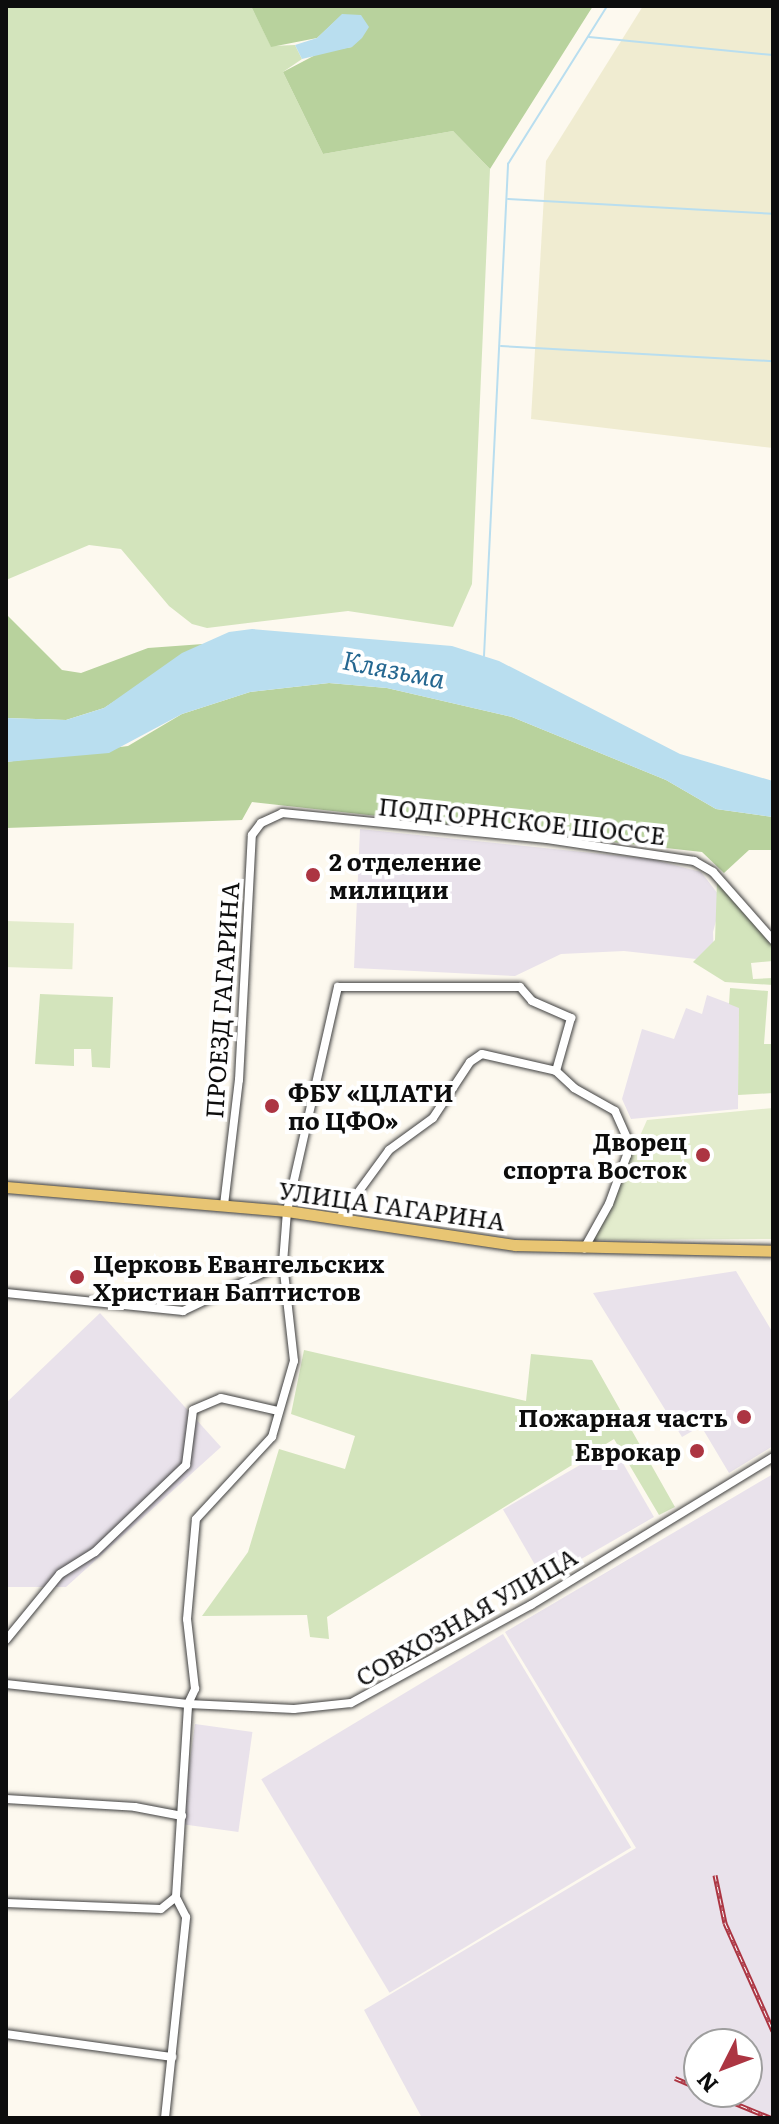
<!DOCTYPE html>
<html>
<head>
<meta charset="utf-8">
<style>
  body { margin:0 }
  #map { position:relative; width:779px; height:2124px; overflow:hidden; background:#fdf9ef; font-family:Literata,serif }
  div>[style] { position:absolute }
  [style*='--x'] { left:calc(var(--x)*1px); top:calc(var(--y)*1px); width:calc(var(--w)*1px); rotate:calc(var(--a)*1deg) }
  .industrial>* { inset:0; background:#e9e2eb; transform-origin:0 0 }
  .farmland>* { inset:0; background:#f0ecd1 }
  .green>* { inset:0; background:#d3e4bc }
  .forest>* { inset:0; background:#b8d29d }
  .pitch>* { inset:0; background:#e3eccd; transform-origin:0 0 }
  .water>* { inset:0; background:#b9deef }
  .stream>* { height:2px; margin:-1px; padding:0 1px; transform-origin:1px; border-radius:1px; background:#b9deef }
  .roads { filter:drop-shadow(0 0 2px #404040) drop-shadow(0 0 2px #404040) }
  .minor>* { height:8px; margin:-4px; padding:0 4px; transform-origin:4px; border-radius:4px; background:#fff }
  .major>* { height:11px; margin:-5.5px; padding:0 5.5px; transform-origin:5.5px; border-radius:5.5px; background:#e8c573 }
  .rail>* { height:5px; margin-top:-2.5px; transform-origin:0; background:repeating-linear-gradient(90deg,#fff 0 6px,#ac3542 0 12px); box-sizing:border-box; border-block:2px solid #ac3542 }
  .dots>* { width:22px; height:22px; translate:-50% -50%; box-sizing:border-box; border:4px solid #fff; border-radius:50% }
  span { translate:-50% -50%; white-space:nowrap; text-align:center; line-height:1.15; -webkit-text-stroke:8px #fff; paint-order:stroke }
  .street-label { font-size:24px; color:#0d0d0d }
  .poi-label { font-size:24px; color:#0d0d0d; font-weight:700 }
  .left { translate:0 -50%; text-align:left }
  .right { translate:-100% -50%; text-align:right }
  .water-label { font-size:26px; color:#256790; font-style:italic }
  .frame { position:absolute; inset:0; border:8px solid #0d0d0d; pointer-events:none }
  .north { position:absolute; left:683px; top:2028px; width:80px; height:80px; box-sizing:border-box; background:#fff; border:2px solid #9e9e9e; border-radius:50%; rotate:228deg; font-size:22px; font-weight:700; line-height:32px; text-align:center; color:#0d0d0d }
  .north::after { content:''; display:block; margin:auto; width:28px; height:36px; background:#ac3542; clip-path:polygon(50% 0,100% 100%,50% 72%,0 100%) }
</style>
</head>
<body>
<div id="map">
  <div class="industrial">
    <div style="clip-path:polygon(360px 829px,651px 859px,701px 872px,722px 899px,713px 932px,714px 961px,624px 951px,561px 954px,515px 976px,354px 968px)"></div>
    <div style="clip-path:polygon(707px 995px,739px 1007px,738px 1109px,631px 1119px,622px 1099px,642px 1029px,674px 1039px,686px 1008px,702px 1014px)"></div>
    <div style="clip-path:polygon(736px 1271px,773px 1333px,773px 1446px,729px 1473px,701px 1426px,682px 1437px,593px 1293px)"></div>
    <div style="clip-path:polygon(100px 1313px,221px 1447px,66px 1587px,6px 1587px,6px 1403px)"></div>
    <div style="left:613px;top:1446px;width:82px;height:127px;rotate:60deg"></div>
    <div style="clip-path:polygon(evenodd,773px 1474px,773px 2118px,422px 2118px,364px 2010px,636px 1848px,505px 1632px,773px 1474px,747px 2044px,747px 2092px,699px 2092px,699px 2044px,747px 2044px)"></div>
    <div style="left:503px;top:1634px;width:249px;height:282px;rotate:59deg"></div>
    <div style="left:195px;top:1724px;width:58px;height:101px;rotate:8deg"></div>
  </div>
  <div class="farmland">
    <div style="clip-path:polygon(643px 6px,773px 6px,773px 448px,531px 419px,546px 161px)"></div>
  </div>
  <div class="green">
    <div style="clip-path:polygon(6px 6px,251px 6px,271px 46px,295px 45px,302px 59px,283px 72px,323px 154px,453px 131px,490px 169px,472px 584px,453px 627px,348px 611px,207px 628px,192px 624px,169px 606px,121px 549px,89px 545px,6px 580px)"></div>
    <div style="clip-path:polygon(717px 882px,773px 946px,773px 961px,751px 963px,753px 979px,773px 978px,773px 985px,725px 982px,693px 962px,715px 940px)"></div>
    <div style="clip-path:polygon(730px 988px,768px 991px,764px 1044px,773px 1044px,773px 1093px,738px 1095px,739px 1008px,729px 1004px)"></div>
    <div style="clip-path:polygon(40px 994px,113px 997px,110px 1068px,92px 1067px,91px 1049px,74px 1049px,74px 1066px,35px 1064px)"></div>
    <div style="clip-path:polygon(304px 1350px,526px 1401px,531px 1354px,592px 1360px,675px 1507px,659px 1515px,614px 1439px,327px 1617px,329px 1639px,310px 1637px,307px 1615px,202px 1616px,248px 1552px,279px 1449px,345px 1469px,355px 1436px,291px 1414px)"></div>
  </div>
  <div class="forest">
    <div style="clip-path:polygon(251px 6px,593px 6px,490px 169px,453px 131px,323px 154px,283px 72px,321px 52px,352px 47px,343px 14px,317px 38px,271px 47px)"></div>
    <div style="clip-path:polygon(6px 614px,62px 670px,81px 673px,148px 648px,203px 644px,104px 708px,66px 720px,6px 718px)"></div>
    <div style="clip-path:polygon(329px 683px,387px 688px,512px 717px,666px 780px,716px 809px,773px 817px,773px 850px,749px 850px,724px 873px,702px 852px,252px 802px,242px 820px,6px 828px,6px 762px,128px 746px,182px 714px,250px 692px)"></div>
  </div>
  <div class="pitch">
    <div style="left:6px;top:921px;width:68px;height:46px;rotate:2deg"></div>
    <div style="clip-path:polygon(773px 1108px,773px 1239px,594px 1240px,647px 1120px)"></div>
  </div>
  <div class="water">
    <div style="clip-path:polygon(342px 14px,361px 15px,369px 27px,362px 38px,352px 47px,302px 59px,295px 45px,317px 38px)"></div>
    <div style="clip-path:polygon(252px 629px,452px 646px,499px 661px,680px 754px,773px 781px,773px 817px,716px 809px,666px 780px,512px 717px,387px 688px,329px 683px,250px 692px,182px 714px,109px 753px,6px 762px,6px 718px,66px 720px,104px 708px,182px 653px,229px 632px)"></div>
  </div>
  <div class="stream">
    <div style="--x:589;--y:37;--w:185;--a:5.6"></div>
    <div style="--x:508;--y:199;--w:265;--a:3.2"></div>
    <div style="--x:501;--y:346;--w:272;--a:3.2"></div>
    <div style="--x:484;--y:656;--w:493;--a:-87.2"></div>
    <div style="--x:508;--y:164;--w:186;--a:-57.9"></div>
  </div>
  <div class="roads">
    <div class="minor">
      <div style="--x:224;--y:1205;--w:126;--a:-83.2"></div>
      <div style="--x:239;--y:1080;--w:245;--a:-87"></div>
      <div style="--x:252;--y:835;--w:15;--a:-53"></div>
      <div style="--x:261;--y:823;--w:23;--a:-25"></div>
      <div style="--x:282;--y:813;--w:266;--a:5.6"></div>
      <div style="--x:547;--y:839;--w:149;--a:8.5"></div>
      <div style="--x:694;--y:861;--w:22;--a:30"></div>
      <div style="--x:713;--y:872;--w:91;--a:48.6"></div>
      <div style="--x:340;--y:1217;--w:83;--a:-53.8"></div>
      <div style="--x:389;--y:1150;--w:54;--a:-36"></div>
      <div style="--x:433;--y:1118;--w:67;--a:-56.5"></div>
      <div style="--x:470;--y:1062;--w:14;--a:-34"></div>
      <div style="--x:482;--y:1054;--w:76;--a:12.9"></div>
      <div style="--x:556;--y:1071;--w:25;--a:43"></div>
      <div style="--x:574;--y:1088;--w:47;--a:29.3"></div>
      <div style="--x:615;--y:1111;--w:30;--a:66"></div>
      <div style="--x:627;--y:1138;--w:17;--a:90"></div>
      <div style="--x:627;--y:1155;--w:52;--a:110.2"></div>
      <div style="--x:609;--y:1204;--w:51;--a:119.1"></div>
      <div style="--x:6;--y:1293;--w:178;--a:5.8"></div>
      <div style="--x:183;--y:1311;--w:111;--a:-25.6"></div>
      <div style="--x:6;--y:1640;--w:85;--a:-50.7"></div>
      <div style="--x:60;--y:1574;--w:41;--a:-32.2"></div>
      <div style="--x:95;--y:1552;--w:126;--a:-43.7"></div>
      <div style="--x:186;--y:1465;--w:55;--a:-82.7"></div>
      <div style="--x:193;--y:1410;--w:30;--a:-23"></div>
      <div style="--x:221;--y:1398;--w:58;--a:12.8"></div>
      <div style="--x:6;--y:1684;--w:183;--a:6.3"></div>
      <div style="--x:188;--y:1704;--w:106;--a:2.7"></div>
      <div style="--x:294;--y:1709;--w:57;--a:-6"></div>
      <div style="--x:351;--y:1703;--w:205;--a:-28.6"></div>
      <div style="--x:531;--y:1605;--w:284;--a:-31.4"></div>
      <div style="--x:6;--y:1799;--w:129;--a:3.5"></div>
      <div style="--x:135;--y:1807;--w:48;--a:10.8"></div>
      <div style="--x:6;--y:1903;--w:155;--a:2.2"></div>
      <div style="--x:161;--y:1909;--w:19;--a:-39"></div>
      <div style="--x:6;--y:2034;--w:168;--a:7.9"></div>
      <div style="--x:165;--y:2118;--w:202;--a:-84"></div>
      <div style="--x:186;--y:1917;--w:22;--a:-117"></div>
      <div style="--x:176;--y:1897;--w:193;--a:-86.4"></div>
      <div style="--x:188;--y:1704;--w:17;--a:-65"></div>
      <div style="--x:195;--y:1689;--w:70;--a:-96.5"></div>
      <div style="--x:187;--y:1619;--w:100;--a:-84.9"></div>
      <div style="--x:196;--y:1519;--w:112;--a:-47.2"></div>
      <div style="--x:272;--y:1437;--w:79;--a:-73.9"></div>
      <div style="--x:294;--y:1361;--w:99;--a:-96.4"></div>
      <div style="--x:283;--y:1263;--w:52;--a:-85.6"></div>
      <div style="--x:287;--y:1211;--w:230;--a:-77.2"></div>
      <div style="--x:338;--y:987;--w:182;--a:0"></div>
      <div style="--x:520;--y:987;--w:18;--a:49"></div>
      <div style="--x:532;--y:1001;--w:43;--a:23.6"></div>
      <div style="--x:571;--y:1018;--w:55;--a:105.8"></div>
    </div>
    <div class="major">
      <div style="--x:6;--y:1187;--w:282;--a:4.9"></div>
      <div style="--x:287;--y:1211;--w:231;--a:8.5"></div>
      <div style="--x:515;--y:1245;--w:258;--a:1.3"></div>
    </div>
  </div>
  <div class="rail">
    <div style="--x:715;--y:1875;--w:49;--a:78.2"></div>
    <div style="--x:725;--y:1923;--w:118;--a:66"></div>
    <div style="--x:675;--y:2078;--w:26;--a:23"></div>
    <div style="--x:708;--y:2092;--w:68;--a:22.4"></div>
  </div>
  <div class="dots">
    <div style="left:313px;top:875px;background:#ac3542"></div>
    <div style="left:272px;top:1106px;background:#ac3542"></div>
    <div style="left:703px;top:1155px;background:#ac3542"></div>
    <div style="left:77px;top:1277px;background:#ac3542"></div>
    <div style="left:744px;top:1417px;background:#ac3542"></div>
    <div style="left:697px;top:1451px;background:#ac3542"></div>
  </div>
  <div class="street-label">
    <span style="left:522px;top:820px;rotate:6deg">ПОДГОРНСКОЕ ШОССЕ</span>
    <span style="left:221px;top:1000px;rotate:-86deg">ПРОЕЗД ГАГАРИНА</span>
    <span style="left:392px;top:1205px;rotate:8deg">УЛИЦА ГАГАРИНА</span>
    <span style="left:466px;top:1616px;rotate:-30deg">СОВХОЗНАЯ УЛИЦА</span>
  </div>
  <div class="poi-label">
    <span class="left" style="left:329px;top:875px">2 отделение<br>милиции</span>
    <span class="left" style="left:288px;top:1106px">ФБУ «ЦЛАТИ<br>по ЦФО»</span>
    <span class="right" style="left:687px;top:1155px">Дворец<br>спорта Восток</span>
    <span class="left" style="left:93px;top:1277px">Церковь Евангельских<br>Христиан Баптистов</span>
    <span class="right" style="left:728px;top:1417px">Пожарная часть</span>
    <span class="right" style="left:681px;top:1451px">Еврокар</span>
  </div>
  <div class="water-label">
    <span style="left:394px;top:668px;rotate:11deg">Клязьма</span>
  </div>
  <div class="frame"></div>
  <div class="north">N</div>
</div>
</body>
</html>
